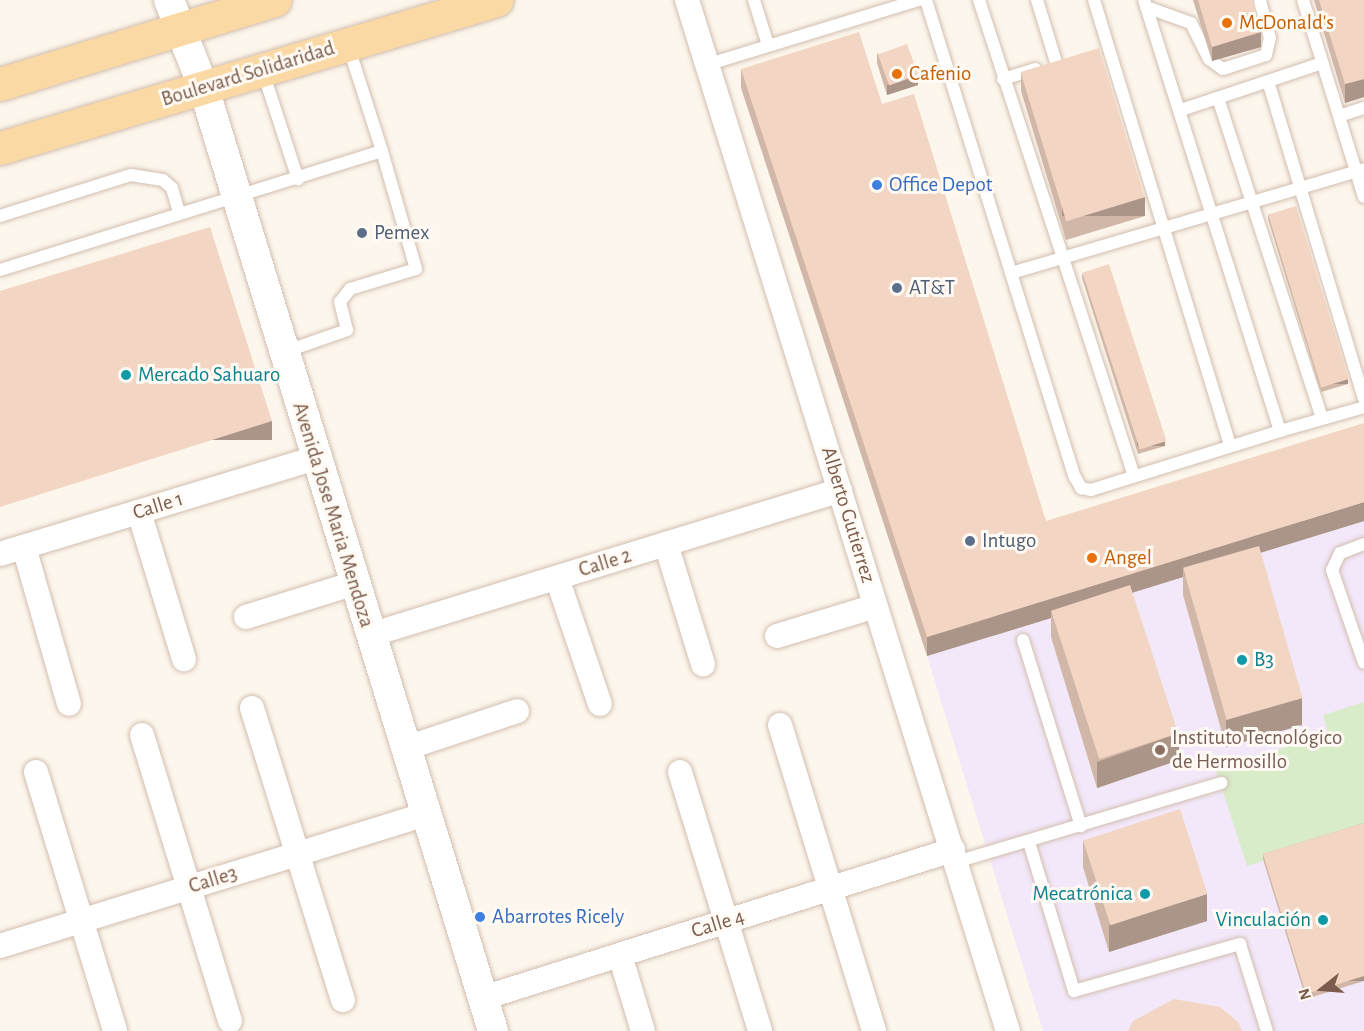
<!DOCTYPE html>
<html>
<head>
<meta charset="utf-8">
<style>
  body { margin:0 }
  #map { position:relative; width:1364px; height:1031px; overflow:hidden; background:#fdf6ec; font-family:"Alegreya Sans",sans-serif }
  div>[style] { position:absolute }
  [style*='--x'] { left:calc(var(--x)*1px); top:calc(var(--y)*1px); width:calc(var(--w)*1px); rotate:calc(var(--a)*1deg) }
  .education>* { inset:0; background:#f3e8fa }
  .green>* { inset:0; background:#d8ecc9 }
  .roads { filter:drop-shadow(0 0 2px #d1beb0) drop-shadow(0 0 2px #d1beb0) }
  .service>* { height:12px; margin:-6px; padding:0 6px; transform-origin:6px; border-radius:6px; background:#fff }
  .minor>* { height:24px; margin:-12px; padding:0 12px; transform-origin:12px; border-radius:12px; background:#fff }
  .tertiary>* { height:30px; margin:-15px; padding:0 15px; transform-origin:15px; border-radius:15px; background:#fff }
  .primary>* { height:33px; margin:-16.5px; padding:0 16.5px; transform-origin:16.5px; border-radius:16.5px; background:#fbd9a5 }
  .wall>* { inset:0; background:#d1b7a8 }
  .shaded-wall>* { inset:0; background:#aa9588; transform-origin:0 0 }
  .building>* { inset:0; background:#f3d5c3; transform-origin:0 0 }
  .dots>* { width:16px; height:16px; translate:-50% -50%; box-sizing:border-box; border:3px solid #fffaf3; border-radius:50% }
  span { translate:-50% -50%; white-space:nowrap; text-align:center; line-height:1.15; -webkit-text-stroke:6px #fffaf3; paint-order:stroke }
  .food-label { font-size:21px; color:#c56008 }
  .left { translate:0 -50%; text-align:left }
  .street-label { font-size:21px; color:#7a5c4d }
  .shop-label { font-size:21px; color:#366cbe }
  .service-label { font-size:21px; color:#4e5e75 }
  .culture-label { font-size:21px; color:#0d838f }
  .right { translate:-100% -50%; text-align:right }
  .education-label { font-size:21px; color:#785e54 }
  .north { position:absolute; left:1292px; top:959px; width:60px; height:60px; -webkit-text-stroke:4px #fffaf3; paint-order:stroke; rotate:253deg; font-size:16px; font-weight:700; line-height:24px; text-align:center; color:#7a5c4d }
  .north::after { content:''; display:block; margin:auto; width:21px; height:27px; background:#7a5c4d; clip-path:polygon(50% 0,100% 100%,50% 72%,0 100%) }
</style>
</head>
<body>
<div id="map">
  <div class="education">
    <div style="clip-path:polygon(1364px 520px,1364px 1031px,1043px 1031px,927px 656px)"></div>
  </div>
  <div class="green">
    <div style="clip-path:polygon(1364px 702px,1364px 828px,1247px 866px,1216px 770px,1328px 733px,1323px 715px)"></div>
  </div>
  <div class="roads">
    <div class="service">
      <div style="--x:754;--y:0;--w:47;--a:72.7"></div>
      <div style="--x:926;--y:0;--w:500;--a:72.7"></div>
      <div style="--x:1075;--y:477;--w:13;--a:61"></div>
      <div style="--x:1081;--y:488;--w:10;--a:11"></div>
      <div style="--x:1091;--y:490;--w:198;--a:-17.3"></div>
      <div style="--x:1280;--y:431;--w:452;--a:-107.5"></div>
      <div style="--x:979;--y:0;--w:501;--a:71.96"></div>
      <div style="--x:1037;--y:0;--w:65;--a:73"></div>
      <div style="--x:1094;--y:0;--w:466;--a:73"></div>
      <div style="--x:1303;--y:0;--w:206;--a:72.8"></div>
      <div style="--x:1146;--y:7;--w:48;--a:19.6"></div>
      <div style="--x:1191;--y:23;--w:40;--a:63.4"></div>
      <div style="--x:1209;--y:59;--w:17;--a:36"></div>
      <div style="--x:1223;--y:69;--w:45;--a:-18"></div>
      <div style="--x:1266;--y:55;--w:17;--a:-77"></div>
      <div style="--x:1270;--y:38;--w:39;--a:-105"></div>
      <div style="--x:706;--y:65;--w:223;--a:-17"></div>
      <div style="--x:263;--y:72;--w:113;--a:71.9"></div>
      <div style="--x:1003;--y:79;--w:34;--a:-17"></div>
      <div style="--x:1268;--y:81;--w:331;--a:73.2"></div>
      <div style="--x:1218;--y:98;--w:337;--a:72"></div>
      <div style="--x:1181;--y:110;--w:149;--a:-18.4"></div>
      <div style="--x:1339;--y:116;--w:26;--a:-18"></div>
      <div style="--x:0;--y:216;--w:137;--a:-17.4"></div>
      <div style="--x:131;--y:175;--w:32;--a:9"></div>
      <div style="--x:163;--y:180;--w:12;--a:42"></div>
      <div style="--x:172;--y:188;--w:26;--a:74"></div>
      <div style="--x:0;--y:270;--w:400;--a:-17.3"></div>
      <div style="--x:382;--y:151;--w:111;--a:-107.8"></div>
      <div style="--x:1011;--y:273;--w:368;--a:-16.4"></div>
      <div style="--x:284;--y:352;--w:67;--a:-19.2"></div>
      <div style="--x:347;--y:330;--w:29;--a:-104"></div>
      <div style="--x:340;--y:302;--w:16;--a:-52"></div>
      <div style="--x:350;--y:289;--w:69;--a:-16.9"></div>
      <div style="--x:416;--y:269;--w:123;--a:-106.1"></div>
      <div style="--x:1280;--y:431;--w:87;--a:-15.9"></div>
      <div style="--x:1364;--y:544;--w:26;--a:159"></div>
      <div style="--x:1340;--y:553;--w:19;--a:115"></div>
      <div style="--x:1332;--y:570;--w:98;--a:71"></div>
      <div style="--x:1023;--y:640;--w:195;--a:72.7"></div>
      <div style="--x:1029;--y:842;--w:156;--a:73.2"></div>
      <div style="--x:1074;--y:991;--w:173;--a:-15.8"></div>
      <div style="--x:1240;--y:944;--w:91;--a:72.8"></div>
      <div style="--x:956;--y:862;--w:277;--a:-16.6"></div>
    </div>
    <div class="minor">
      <div style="--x:687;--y:0;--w:1080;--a:72.71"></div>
      <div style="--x:139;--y:512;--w:154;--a:73"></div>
      <div style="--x:666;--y:544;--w:126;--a:72.9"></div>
      <div style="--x:24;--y:547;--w:163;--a:74"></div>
      <div style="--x:0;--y:554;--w:330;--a:-16.9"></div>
      <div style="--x:557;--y:578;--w:133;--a:71.2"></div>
      <div style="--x:246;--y:617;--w:114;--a:-17.3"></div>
      <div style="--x:370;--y:635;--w:492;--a:-17.1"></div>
      <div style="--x:777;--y:636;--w:103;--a:-16.9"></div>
      <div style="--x:252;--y:708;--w:306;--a:72.7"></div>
      <div style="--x:780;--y:725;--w:320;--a:72.9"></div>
      <div style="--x:142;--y:735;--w:299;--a:72.9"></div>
      <div style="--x:406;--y:748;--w:117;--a:-18.4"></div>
      <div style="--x:36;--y:772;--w:271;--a:73"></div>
      <div style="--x:680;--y:772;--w:271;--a:72.8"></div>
      <div style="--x:0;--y:946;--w:446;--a:-17.2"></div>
      <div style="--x:620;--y:955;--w:79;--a:73.2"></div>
      <div style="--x:483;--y:998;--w:493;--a:-17.5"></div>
    </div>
    <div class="tertiary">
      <div style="--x:169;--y:0;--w:96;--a:68.5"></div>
      <div style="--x:204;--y:89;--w:985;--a:72.94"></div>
    </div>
    <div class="primary">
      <div style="--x:0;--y:84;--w:287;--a:-17"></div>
      <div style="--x:0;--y:148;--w:518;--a:-16.61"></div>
    </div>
  </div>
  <div class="wall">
    <div style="clip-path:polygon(1193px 0,1252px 0,1261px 47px,1212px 61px)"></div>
    <div style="clip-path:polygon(1314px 0,1364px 0,1364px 97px,1345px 103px)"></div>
    <div style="clip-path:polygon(877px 53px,918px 85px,887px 95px,877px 63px)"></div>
    <div style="clip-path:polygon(741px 69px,882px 104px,1046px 521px,1364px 521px,1260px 553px,1302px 725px,1226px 747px,1183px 595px,1183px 577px,1132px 593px,1179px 760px,1097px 788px,1051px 637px,1051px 618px,927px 656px,741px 88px)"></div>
    <div style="clip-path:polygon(1021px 72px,1145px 216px,1066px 240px,1021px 91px)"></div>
    <div style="clip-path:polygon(1268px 214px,1348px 384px,1321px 392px,1268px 219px)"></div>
    <div style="clip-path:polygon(1082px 273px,1165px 446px,1138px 454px,1082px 278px)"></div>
    <div style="clip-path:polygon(1364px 823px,1364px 981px,1306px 999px,1263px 859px,1263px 854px)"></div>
    <div style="clip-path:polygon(1083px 840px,1207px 921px,1109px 952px,1083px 867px)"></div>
  </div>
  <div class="shaded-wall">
    <div style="clip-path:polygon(1261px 32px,1261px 47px,1212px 61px,1212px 47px)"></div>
    <div style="clip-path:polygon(918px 75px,918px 85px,887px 95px,887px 85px)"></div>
    <div style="clip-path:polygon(1364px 79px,1364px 97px,1345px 103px,1345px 84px)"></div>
    <div style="left:1145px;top:197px;width:19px;height:83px;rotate:90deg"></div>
    <div style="left:1348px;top:379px;width:5px;height:28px;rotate:90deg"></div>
    <div style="left:272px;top:421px;width:19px;height:285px;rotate:90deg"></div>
    <div style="left:1165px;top:441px;width:5px;height:28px;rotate:90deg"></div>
    <div style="clip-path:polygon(1364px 502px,1364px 521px,1185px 576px,1183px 568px,1183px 577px,1053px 617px,1051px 611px,1051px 618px,927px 656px,927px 637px)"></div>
    <div style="clip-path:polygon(1302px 698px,1302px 725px,1226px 747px,1226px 720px)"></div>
    <div style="clip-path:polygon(1179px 733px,1179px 760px,1097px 788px,1097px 762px)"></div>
    <div style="clip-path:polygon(1207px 894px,1207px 921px,1109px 952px,1109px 925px)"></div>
    <div style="left:1364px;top:976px;width:5px;height:61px;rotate:90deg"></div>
  </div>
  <div class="building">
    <div style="clip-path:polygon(1198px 0,1252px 0,1261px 32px,1212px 47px)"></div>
    <div style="clip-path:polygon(1319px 0,1364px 0,1364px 79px,1345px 84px)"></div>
    <div style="clip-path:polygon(859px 32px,882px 104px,914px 94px,1046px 521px,1364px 423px,1364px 502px,927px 637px,741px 69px)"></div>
    <div style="left:907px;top:44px;width:33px;height:31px;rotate:70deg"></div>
    <div style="left:1099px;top:48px;width:156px;height:82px;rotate:73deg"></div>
    <div style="left:1296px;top:206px;width:181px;height:29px;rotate:73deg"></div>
    <div style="clip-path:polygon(210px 227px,272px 421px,0 507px,0 291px)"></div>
    <div style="left:1109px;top:264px;width:186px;height:28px;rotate:72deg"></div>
    <div style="left:1259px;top:546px;width:158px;height:79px;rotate:74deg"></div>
    <div style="left:1130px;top:585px;width:156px;height:83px;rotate:72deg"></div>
    <div style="left:1180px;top:809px;width:89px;height:102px;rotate:72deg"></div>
    <div style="clip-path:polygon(1364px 823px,1364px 976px,1306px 994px,1263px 854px)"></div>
    <div style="clip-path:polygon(1174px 999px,1220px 1007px,1238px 1022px,1242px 1031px,1128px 1031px,1133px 1021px)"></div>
  </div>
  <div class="dots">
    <div style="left:1227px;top:23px;background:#e8710a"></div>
    <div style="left:897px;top:74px;background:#e8710a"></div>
    <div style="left:877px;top:185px;background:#3f7fe0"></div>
    <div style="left:362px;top:233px;background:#5c6f8a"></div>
    <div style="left:897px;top:288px;background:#5c6f8a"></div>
    <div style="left:126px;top:375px;background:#0f9aa8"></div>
    <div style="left:970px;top:541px;background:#5c6f8a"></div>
    <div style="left:1092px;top:558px;background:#e8710a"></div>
    <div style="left:1242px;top:660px;background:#0f9aa8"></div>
    <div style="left:1160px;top:750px;background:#8d6e63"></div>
    <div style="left:1145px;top:894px;background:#0f9aa8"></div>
    <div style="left:480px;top:917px;background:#3f7fe0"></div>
    <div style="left:1323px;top:920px;background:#0f9aa8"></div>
  </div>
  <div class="food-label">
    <span class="left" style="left:1239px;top:23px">McDonald's</span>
    <span class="left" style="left:909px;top:74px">Cafenio</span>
    <span class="left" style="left:1104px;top:558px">Angel</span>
  </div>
  <div class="street-label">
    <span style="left:248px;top:74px;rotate:-17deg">Boulevard Solidaridad</span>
    <span style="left:158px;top:506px;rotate:-17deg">Calle 1</span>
    <span style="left:333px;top:515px;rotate:73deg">Avenida Jose Maria Mendoza</span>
    <span style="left:848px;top:515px;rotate:73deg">Alberto Gutierrez</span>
    <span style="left:605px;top:563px;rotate:-17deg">Calle 2</span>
    <span style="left:213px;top:880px;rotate:-17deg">Calle3</span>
    <span style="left:718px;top:924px;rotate:-17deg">Calle 4</span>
  </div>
  <div class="shop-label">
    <span class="left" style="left:889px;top:185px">Office Depot</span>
    <span class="left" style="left:492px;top:917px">Abarrotes Ricely</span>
  </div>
  <div class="service-label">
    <span class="left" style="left:374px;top:233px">Pemex</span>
    <span class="left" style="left:909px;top:288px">AT&amp;T</span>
    <span class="left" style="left:982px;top:541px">Intugo</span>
  </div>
  <div class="culture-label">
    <span class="left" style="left:138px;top:375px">Mercado Sahuaro</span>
    <span class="left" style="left:1254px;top:660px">B3</span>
    <span class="right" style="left:1133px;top:894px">Mecatrónica</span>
    <span class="right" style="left:1311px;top:920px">Vinculación</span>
  </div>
  <div class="education-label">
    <span class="left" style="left:1172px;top:750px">Instituto Tecnológico<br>de Hermosillo</span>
  </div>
  <div class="north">N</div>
</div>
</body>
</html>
